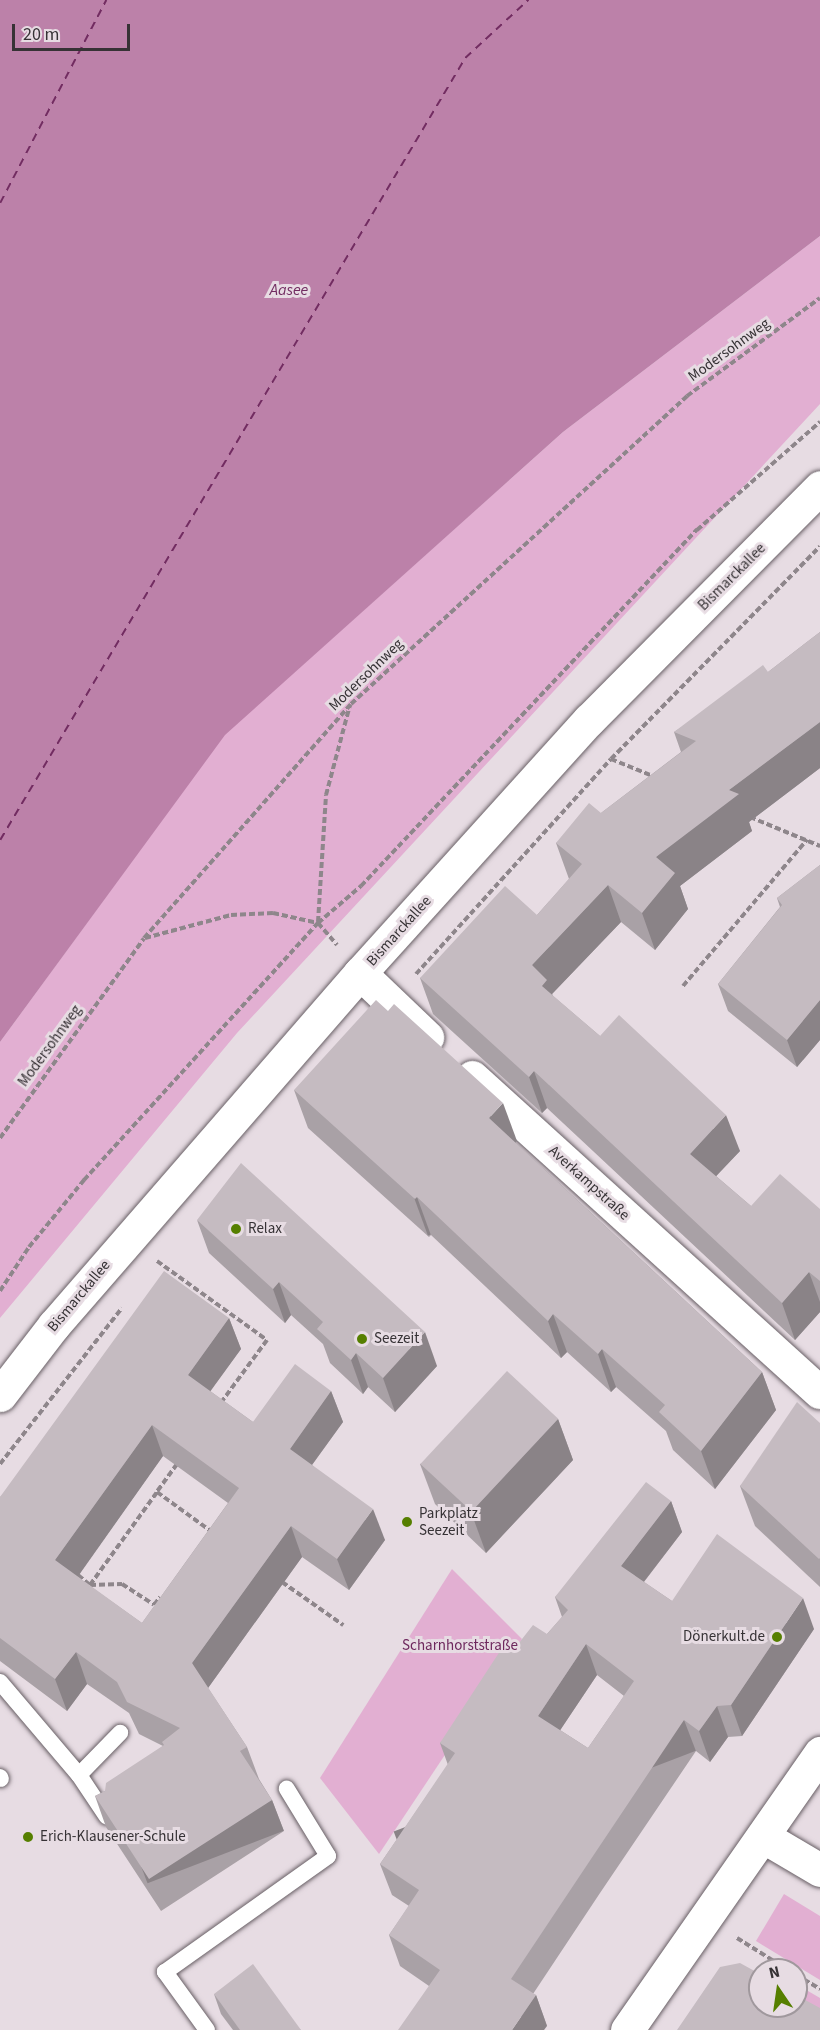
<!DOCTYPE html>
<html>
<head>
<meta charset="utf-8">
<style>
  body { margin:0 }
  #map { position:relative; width:820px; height:2030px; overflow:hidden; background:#e7dce3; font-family:"Source Sans 3",sans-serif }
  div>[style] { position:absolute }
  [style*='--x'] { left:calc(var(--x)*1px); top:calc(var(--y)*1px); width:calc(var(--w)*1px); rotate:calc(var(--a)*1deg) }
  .green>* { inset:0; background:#e2afd2 }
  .water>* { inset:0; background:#bc81a9 }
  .ferry>* { height:1.5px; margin-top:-0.75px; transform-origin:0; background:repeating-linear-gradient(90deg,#722c61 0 8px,transparent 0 14px) }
  .path>* { height:4px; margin-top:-2px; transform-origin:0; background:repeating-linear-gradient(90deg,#8e868b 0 6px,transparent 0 9px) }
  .roads { filter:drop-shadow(0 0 2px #685f65) drop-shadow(0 0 2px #685f65) }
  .service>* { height:16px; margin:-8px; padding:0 8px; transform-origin:8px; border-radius:8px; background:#fff }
  .minor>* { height:33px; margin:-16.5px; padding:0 16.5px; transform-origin:16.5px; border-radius:16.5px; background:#fff }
  .tertiary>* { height:33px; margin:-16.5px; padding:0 16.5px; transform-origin:16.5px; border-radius:16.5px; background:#fff }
  .wall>* { inset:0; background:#a9a1a6 }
  .shaded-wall>* { inset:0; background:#8a8387; transform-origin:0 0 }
  .building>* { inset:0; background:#c5bbc1; transform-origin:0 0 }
  .dots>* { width:16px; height:16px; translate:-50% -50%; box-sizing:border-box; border:3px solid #e7dce3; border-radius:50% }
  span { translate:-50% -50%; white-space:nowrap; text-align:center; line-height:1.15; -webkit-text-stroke:6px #e7dce3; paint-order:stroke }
  .street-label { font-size:15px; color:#363235 }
  .poi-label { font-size:15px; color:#363235 }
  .left { translate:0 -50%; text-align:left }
  .right { translate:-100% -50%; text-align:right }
  .park-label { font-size:15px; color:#6e285d }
  .water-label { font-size:16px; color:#722c61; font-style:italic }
  .north { position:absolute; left:748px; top:1958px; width:60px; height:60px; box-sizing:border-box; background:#e7dce3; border:2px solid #a0989d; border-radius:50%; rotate:347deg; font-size:16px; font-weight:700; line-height:24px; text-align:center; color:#363235 }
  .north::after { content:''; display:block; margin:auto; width:21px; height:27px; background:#567f00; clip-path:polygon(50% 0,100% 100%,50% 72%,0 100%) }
  .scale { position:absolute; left:12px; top:24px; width:118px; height:27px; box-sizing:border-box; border:3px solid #363235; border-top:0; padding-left:8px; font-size:18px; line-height:21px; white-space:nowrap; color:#363235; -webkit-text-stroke:4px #e7dce3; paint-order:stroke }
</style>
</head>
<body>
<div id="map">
  <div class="green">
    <div style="clip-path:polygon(820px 236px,820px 404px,237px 1033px,0 1318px,0 1042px,224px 735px,563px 432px)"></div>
    <div style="clip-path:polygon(452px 1569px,522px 1639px,379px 1854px,320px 1778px)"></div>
    <div style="clip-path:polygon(784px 1894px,820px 1916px,820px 1980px,756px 1941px)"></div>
    <div style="clip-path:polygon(796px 1984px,820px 1998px,820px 2029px,796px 2006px)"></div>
  </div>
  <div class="water">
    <div style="clip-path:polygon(0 0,820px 0,820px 236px,563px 432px,225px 735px,0 1042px)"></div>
  </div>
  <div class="ferry">
    <div style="--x:0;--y:203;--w:229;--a:-62.4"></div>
    <div style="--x:0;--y:840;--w:910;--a:-59.26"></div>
    <div style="--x:465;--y:58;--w:86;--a:-42.6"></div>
  </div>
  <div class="path">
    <div style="--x:611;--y:759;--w:48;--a:22.2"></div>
    <div style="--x:750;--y:817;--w:76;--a:22.5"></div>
    <div style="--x:318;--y:922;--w:127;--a:-86.4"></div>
    <div style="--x:326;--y:795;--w:93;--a:-75.1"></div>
    <div style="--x:145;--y:938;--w:89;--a:-15"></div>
    <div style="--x:231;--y:915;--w:42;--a:-2.7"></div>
    <div style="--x:273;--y:913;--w:46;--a:12.5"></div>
    <div style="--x:318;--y:923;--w:29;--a:49"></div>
    <div style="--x:416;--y:974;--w:290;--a:-47.8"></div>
    <div style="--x:611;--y:759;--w:298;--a:-45.5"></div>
    <div style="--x:683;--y:986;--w:192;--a:-49.7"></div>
    <div style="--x:0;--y:1138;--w:246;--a:-54.2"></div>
    <div style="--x:144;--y:938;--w:312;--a:-48.5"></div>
    <div style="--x:351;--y:704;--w:456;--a:-42.5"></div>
    <div style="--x:687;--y:396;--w:165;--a:-36.4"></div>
    <div style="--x:157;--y:1261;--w:135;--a:35.7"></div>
    <div style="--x:267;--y:1340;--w:79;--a:126.3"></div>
    <div style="--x:0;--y:1291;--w:53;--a:-56.6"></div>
    <div style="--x:29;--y:1247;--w:87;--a:-50.6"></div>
    <div style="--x:84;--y:1180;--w:348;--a:-47.7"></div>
    <div style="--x:318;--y:923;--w:57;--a:-40.7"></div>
    <div style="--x:361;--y:886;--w:490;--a:-46.7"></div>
    <div style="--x:697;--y:530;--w:164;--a:-41.3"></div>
    <div style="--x:0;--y:1464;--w:198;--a:-52"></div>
    <div style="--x:177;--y:1464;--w:34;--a:126"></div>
    <div style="--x:157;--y:1492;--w:68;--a:36"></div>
    <div style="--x:78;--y:1575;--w:16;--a:40"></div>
    <div style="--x:90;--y:1585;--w:115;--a:-54.2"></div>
    <div style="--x:282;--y:1582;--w:75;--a:35.2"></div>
    <div style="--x:90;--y:1585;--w:32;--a:-2"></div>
    <div style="--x:122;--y:1584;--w:38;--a:33"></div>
    <div style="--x:154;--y:1605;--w:10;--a:-53"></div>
    <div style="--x:737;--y:1938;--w:60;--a:32.1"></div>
    <div style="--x:796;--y:1975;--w:28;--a:30"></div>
  </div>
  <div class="roads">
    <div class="service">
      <div style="--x:0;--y:1682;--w:122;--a:49.7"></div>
      <div style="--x:79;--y:1775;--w:50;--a:56.3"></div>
      <div style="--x:79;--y:1775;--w:59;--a:-45.7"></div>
      <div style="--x:0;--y:1777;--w:2;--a:63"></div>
      <div style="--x:207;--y:2030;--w:72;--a:-125.9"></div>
      <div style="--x:165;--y:1972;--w:200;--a:-35.4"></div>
      <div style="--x:328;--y:1856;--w:79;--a:-121.5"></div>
    </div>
    <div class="minor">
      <div style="--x:360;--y:973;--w:93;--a:43.7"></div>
      <div style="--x:472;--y:1077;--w:469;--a:42.2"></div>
      <div style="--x:0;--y:1395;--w:88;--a:-52.4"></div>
      <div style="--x:54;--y:1325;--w:466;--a:-49"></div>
      <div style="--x:360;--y:973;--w:341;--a:-47.9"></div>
      <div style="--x:589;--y:720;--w:328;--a:-45.2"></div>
      <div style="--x:764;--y:1837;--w:65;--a:30.5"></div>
    </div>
    <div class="tertiary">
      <div style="--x:627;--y:2030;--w:338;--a:-55.1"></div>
    </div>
  </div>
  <div class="wall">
    <div style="clip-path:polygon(820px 632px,820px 768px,749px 822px,752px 831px,680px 886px,688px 909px,655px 950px,621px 922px,552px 994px,553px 996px,600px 1036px,740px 1151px,716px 1176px,751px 1206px,820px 1209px,820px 1312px,795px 1340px,547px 1108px,542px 1113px,433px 1014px,420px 978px,537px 915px,569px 879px,556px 843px,601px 813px,681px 752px,674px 732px,768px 672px)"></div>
    <div style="clip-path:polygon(820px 865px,820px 1040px,797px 1067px,728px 1011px,718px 984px,780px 907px,777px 898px)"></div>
    <div style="clip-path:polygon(294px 1090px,517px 1141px,515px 1142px,762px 1372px,776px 1410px,715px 1489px,673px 1450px,666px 1431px,616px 1387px,611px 1392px,567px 1352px,561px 1358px,431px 1235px,429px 1237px,308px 1128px)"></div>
    <div style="clip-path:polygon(197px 1220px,437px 1366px,395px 1412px,368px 1387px,363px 1394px,330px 1363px,323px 1344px,291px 1315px,285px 1323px,209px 1253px)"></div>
    <div style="clip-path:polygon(evenodd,229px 1318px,241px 1349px,210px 1391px,253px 1422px,331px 1391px,343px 1422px,312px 1465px,385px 1540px,349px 1590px,302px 1557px,208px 1688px,247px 1747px,259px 1779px,272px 1800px,284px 1831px,161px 1911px,106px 1827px,95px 1796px,105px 1791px,163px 1746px,139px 1734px,129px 1713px,87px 1684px,67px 1711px,0 1661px,0 1497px,229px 1318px,163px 1456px,228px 1503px,142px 1623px,77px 1577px,163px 1456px)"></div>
    <div style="clip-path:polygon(558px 1419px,573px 1460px,486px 1553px,435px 1504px,420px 1464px)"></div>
    <div style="clip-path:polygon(820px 1423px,820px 1587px,755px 1526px,740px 1486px)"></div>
    <div style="clip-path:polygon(evenodd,671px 1501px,682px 1532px,644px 1582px,672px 1601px,814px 1629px,742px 1736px,728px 1737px,710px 1762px,696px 1751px,600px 1893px,533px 1994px,536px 1995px,547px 2026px,429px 1986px,400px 1966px,389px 1935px,409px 1906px,392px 1895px,380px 1864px,448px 1765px,440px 1743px,547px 1634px,562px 1617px,555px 1597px,671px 1501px,597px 1675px,624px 1696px,588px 1748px,560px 1730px,597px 1675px)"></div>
    <div style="clip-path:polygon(214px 1994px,301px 2030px,233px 2030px,221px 2014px)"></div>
  </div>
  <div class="shaded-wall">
    <div style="clip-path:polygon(820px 722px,820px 768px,749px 822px,752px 831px,680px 886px,688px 909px,655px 950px,642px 913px,656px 857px,729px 790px)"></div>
    <div style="clip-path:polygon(608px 885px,621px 922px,552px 994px,561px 1017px,555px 1023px,532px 965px)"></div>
    <div style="clip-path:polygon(820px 1000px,820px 1040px,797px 1067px,787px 1040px)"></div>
    <div style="clip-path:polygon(534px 1071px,547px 1108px,542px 1113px,529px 1077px)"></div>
    <div style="clip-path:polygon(503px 1103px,517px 1141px,503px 1156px,489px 1118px)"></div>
    <div style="clip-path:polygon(726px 1115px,740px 1151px,703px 1190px,690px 1154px)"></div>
    <div style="left:417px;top:1197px;width:40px;height:3px;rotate:70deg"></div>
    <div style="clip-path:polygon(809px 1272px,820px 1302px,820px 1312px,795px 1340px,782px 1303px)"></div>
    <div style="clip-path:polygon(279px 1282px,291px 1315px,285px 1323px,273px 1289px)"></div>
    <div style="clip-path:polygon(553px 1314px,567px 1352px,561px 1358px,548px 1321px)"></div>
    <div style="clip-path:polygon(229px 1318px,241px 1349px,199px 1407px,188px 1375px)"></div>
    <div style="clip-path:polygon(425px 1332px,437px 1366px,395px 1412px,383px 1378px)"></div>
    <div style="clip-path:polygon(602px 1349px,616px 1387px,611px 1392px,598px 1354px)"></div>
    <div style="clip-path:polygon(356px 1353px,368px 1387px,363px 1394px,351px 1360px)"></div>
    <div style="clip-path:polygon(762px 1372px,776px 1410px,715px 1489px,701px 1451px)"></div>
    <div style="clip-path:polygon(331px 1391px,343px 1422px,301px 1480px,290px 1449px)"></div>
    <div style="clip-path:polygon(558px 1419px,573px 1460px,486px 1553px,471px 1512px)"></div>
    <div style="clip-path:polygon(152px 1425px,163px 1456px,67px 1592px,55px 1560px)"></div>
    <div style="clip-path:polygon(671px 1501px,682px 1532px,632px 1597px,621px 1566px)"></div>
    <div style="clip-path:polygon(373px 1509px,385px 1540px,349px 1590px,337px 1559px)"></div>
    <div style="clip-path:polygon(291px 1526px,302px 1557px,203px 1695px,192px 1663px)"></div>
    <div style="clip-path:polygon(803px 1598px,814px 1629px,742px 1736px,731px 1705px)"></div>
    <div style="clip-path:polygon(586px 1644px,597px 1675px,549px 1747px,538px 1716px)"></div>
    <div style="clip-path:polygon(76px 1652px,87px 1684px,67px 1711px,55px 1679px)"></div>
    <div style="clip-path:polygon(717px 1706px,728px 1737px,710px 1762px,699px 1731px)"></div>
    <div style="left:684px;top:1720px;width:33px;height:311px;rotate:69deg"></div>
    <div style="left:272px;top:1800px;width:33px;height:146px;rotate:69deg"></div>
    <div style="clip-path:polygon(536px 1995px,547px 2026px,544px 2030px,512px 2030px)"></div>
  </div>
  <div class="building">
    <div style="clip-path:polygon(820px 632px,820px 722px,729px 790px,739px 794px,656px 857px,675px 873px,642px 913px,608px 885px,532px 965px,547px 980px,542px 986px,600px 1036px,619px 1015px,726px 1115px,690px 1154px,751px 1206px,780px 1174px,820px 1209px,820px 1281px,809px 1272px,782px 1303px,534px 1071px,529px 1077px,420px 978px,505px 886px,537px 915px,582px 864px,556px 843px,589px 803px,601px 813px,696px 741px,674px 732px,763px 665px,768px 672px)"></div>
    <div style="clip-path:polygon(820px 865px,820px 1000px,787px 1040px,718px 984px,782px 905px,777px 898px)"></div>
    <div style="clip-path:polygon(376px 1000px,388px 1011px,394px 1004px,503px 1103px,489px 1118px,762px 1372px,701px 1451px,659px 1412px,665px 1405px,602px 1349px,598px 1354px,553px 1314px,548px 1321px,417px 1197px,415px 1199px,294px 1090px)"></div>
    <div style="clip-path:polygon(241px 1163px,425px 1332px,383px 1378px,356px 1353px,351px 1360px,317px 1329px,323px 1322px,279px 1282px,273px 1289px,197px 1220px)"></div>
    <div style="clip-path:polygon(evenodd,164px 1271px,229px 1318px,188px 1375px,253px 1422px,295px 1364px,331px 1391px,290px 1449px,373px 1509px,337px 1559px,291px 1526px,192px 1663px,247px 1747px,240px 1751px,272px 1800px,149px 1879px,95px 1796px,105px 1791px,106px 1783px,164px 1745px,162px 1742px,180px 1728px,127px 1702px,117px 1682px,76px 1652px,55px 1679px,0 1638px,0 1497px,164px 1271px,152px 1425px,239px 1488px,142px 1623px,55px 1560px,152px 1425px)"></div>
    <div style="left:507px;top:1371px;width:70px;height:127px;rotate:43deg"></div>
    <div style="clip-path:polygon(797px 1402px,820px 1423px,820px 1558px,819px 1559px,740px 1486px)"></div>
    <div style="clip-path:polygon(evenodd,646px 1482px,671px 1501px,621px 1566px,672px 1601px,717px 1534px,803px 1598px,731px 1705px,717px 1706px,699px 1731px,684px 1720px,589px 1862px,511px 1979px,536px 1995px,512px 2030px,398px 2030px,440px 1970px,389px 1935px,419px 1890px,380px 1864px,455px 1753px,440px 1743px,506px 1642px,515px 1648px,533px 1625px,547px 1634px,568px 1610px,555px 1597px,646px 1482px,586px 1644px,634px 1681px,588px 1748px,538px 1716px,586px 1644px)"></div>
    <div style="clip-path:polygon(740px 1963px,760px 1974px,760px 2006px,796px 2006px,796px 1995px,820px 2008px,820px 2030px,677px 2030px,720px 1967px)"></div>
    <div style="clip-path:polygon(253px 1964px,301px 2030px,240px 2030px,214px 1994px)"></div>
  </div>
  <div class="dots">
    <div style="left:236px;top:1229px;background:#567f00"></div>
    <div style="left:362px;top:1339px;background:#567f00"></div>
    <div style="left:407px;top:1522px;background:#567f00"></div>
    <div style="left:777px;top:1637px;background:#567f00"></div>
    <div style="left:28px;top:1837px;background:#567f00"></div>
  </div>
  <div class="street-label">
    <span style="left:729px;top:350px;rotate:-36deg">Modersohnweg</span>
    <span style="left:732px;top:577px;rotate:-45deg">Bismarckallee</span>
    <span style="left:366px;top:675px;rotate:-44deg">Modersohnweg</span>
    <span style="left:399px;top:931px;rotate:-48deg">Bismarckallee</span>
    <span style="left:50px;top:1046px;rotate:-54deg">Modersohnweg</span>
    <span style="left:589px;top:1183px;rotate:42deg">Averkampstraße</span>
    <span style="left:79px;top:1296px;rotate:-50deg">Bismarckallee</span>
  </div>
  <div class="poi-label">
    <span class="left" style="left:248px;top:1229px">Relax</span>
    <span class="left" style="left:374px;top:1339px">Seezeit</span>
    <span class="left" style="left:419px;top:1522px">Parkplatz<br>Seezeit</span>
    <span class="right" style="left:765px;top:1637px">Dönerkult.de</span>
    <span class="left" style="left:40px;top:1837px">Erich-Klausener-Schule</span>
  </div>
  <div class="park-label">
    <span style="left:460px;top:1646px">Scharnhorststraße</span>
  </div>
  <div class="water-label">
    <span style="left:289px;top:290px">Aasee</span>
  </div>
  <div class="north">N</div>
  <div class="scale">20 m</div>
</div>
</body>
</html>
